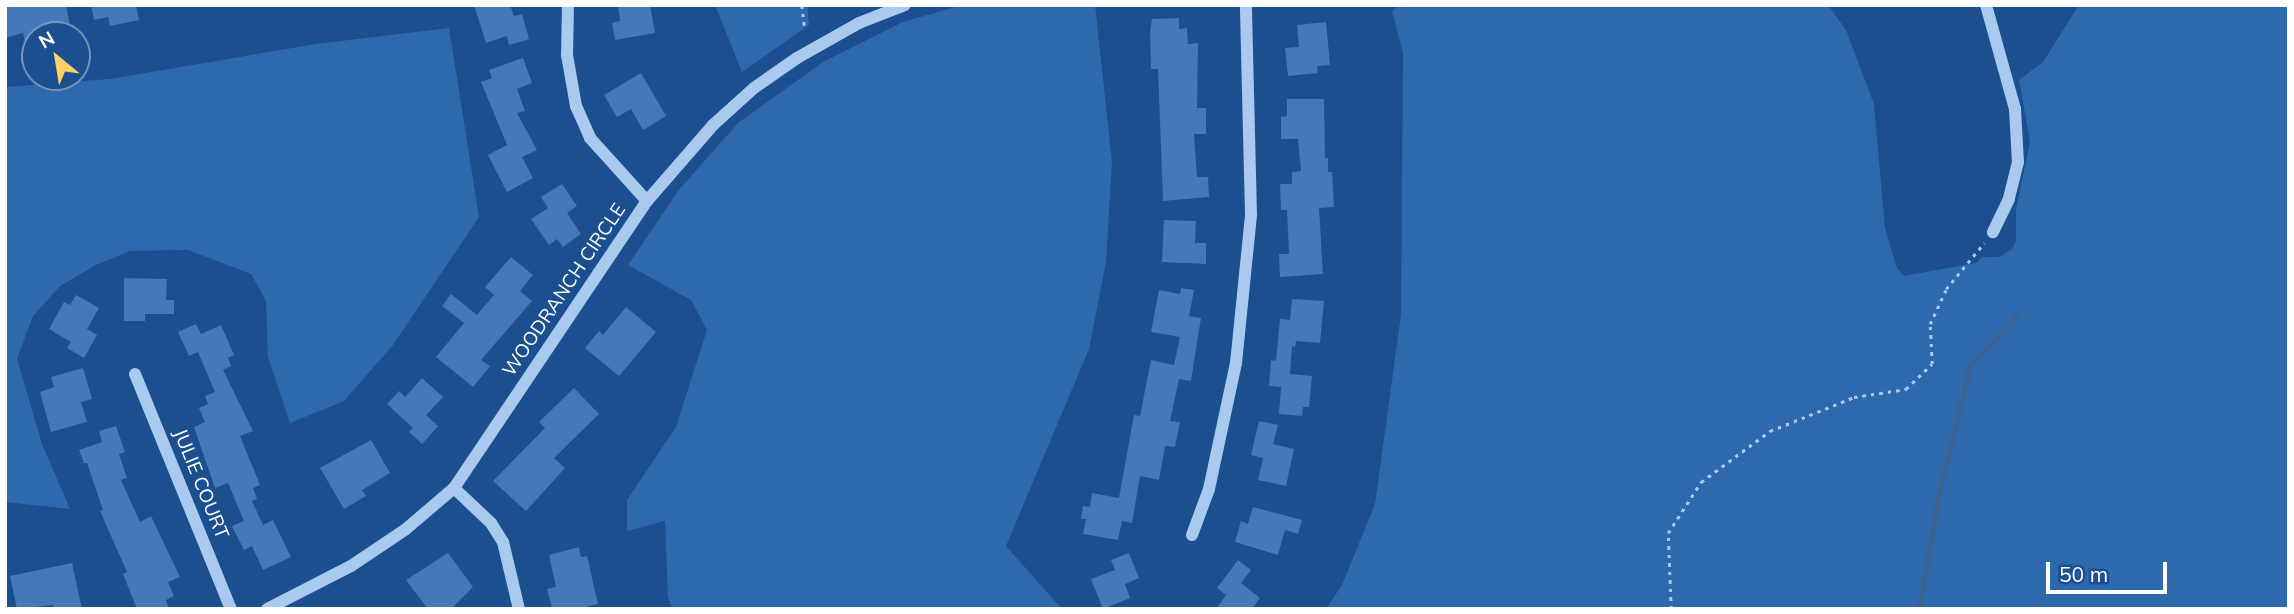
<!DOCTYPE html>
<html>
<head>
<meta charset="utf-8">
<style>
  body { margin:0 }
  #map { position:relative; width:2294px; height:614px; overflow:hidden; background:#1b4f8f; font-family:Mulish,sans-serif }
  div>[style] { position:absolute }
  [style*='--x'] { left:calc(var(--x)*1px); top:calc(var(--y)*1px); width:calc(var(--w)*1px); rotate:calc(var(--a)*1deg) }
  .green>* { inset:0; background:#2e69ad }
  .stream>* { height:5px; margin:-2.5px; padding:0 2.5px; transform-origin:2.5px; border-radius:2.5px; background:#3c6290 }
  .building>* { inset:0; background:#4478b7 }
  .path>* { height:2.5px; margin-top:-1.25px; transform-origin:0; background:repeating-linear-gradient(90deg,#a9c9ee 0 3.5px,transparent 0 8.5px) }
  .minor>* { height:12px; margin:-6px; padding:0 6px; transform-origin:6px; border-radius:6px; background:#a9c9ee }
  span { translate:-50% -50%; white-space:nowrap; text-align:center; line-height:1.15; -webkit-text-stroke:7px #1b4f8f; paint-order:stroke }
  .street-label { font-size:19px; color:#fff }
  .frame { position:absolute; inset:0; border:7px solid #fff; pointer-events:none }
  .north { position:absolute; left:21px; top:21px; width:70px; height:70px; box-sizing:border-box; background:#1b4f8f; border:2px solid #7695bc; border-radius:50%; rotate:330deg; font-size:19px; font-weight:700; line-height:28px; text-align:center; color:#fff }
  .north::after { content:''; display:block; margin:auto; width:24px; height:32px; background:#ffd166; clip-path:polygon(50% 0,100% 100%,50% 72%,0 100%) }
  .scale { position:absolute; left:2046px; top:562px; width:121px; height:32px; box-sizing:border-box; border:4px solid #fff; border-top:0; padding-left:9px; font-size:21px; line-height:24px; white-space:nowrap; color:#fff; -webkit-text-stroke:5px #1b4f8f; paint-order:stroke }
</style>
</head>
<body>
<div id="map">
  <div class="green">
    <div style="clip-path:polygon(715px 5px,807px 5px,809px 25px,742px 72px)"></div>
    <div style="clip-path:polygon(962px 5px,1095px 5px,1112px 162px,1106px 262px,1089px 349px,1006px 546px,1062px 609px,672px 609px,668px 597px,665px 521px,627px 531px,627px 500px,676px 427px,707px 330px,691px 300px,628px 265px,678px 191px,738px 123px,823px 62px,903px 22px)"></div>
    <div style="clip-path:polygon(1400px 5px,1828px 5px,1846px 30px,1874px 104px,1885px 228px,1897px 268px,1904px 276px,1976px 263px,1982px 257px,1999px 257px,2012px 249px,2016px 241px,2016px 209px,2030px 142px,2019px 80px,2043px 62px,2079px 5px,2289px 5px,2289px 609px,1326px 609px,1342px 585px,1375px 504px,1401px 315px,1403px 53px,1392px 11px)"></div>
    <div style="clip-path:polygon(449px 28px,479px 217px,393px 345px,344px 401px,290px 423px,268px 357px,266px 301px,251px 274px,188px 250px,130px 251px,96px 265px,60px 286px,33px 316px,17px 359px,42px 444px,70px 509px,5px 502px,5px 87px,110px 79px,316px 44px)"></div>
  </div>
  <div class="stream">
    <div style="--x:1919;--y:609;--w:123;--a:-80.2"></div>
    <div style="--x:1940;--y:488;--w:126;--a:-76.2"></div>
    <div style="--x:1970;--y:366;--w:69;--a:-47.3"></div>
  </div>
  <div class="building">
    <div style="clip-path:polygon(5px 5px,66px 5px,71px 31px,35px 35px,35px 61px,29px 62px,23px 33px,5px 38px)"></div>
    <div style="clip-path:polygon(91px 5px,136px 5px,139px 20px,110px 26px,108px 17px,94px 20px)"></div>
    <div style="clip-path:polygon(474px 5px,510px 5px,514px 16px,522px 14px,529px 39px,509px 45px,507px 36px,486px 43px)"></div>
    <div style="clip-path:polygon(618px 5px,650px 5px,655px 33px,615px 40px,612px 23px,620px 21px)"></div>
    <div style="clip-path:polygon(1179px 18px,1179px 29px,1187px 28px,1188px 44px,1198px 43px,1197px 108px,1206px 108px,1206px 134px,1194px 134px,1197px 177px,1208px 177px,1209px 197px,1163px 201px,1158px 69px,1151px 69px,1150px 32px,1152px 19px)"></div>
    <div style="clip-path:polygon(1326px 22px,1330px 65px,1317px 66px,1318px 73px,1288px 76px,1285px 48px,1299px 47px,1297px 25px)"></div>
    <div style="clip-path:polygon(523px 58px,532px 83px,517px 89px,525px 111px,517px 113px,537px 150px,522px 157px,533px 178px,507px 192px,488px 155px,507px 145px,481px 82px,492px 78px,489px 70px)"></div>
    <div style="clip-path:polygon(641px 73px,666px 116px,643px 130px,631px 109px,617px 117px,604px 95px)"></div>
    <div style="clip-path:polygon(1287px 99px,1324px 99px,1325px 158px,1328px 158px,1328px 172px,1332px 172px,1334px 207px,1319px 208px,1323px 274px,1280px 277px,1279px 254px,1289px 254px,1287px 210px,1281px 210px,1280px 184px,1292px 184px,1292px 172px,1301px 171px,1298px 139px,1281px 139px,1281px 117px,1287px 116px)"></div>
    <div style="clip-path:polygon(562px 184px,577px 206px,567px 213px,581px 234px,563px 247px,557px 239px,549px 245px,531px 219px,548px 208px,541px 197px)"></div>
    <div style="clip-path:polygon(1164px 220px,1196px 221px,1195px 243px,1206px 243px,1206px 264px,1162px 262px)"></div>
    <div style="clip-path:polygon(511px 257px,533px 275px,520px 291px,532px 301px,481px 360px,490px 366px,473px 387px,436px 357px,464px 323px,442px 306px,451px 294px,477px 315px,494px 295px,485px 287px)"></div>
    <div style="clip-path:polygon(124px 278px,167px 279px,166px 300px,174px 300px,174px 314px,145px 314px,145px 321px,124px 321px)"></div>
    <div style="clip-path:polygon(1181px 288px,1194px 290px,1189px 316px,1201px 318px,1191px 381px,1179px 379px,1170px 421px,1180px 422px,1175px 447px,1165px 446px,1159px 480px,1140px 476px,1132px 523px,1122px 521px,1118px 540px,1083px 534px,1086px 519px,1081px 519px,1083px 506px,1090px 507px,1092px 493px,1119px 498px,1134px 415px,1140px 416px,1151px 360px,1174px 365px,1180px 337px,1151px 332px,1159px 290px,1180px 294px)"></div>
    <div style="clip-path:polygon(76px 295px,99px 308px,87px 329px,97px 335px,84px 358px,67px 348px,71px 342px,49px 329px,64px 302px,70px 305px)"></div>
    <div style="clip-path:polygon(1292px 299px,1324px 301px,1320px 343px,1296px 341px,1295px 347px,1292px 346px,1290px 374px,1312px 376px,1309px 407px,1303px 407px,1302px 416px,1279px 414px,1281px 387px,1269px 386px,1271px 360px,1276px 361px,1280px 319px,1290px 320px)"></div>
    <div style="clip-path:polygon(626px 307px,656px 332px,619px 376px,585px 348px,599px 331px,603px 335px)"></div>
    <div style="clip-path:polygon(196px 324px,201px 334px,221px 325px,234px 355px,228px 358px,231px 366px,223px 370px,253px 431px,240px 436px,260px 485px,253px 488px,257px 499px,252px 501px,263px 525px,273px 520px,291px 557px,263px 570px,252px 546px,244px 550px,232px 526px,244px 521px,228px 483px,215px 488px,194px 427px,205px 422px,199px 408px,208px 404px,205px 396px,215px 392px,198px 352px,189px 356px,178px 332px)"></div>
    <div style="clip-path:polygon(83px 368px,92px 399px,81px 402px,87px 422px,51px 432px,40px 392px,54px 387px,51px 377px)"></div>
    <div style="clip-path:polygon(422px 378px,443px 397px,426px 415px,438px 426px,422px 444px,409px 432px,413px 428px,387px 404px,399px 391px,405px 397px)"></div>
    <div style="clip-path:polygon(574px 388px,599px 414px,554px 458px,565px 468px,526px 511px,493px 481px,545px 428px,539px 422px)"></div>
    <div style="clip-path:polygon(1259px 421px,1278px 425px,1273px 444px,1294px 449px,1286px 486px,1258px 480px,1263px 458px,1251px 455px)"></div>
    <div style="clip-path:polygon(116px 426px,125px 452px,119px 454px,127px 478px,121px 480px,140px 522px,151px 516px,180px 577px,168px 582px,174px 596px,166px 600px,169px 609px,137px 609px,123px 574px,127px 572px,100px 511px,103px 510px,87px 463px,84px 463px,79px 450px,102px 442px,99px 431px)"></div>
    <div style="clip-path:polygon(371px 440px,390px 473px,362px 490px,366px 496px,344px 509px,320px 468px)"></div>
    <div style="clip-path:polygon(1253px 507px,1302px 520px,1298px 534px,1285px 530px,1278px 555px,1235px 542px,1241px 521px,1248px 524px)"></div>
    <div style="clip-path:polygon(579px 547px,581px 557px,587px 556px,598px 604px,578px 609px,552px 609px,547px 589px,556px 587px,549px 555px)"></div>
    <div style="clip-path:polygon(448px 553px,473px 587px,451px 609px,428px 609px,406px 580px)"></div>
    <div style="clip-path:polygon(1129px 553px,1139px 578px,1125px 584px,1130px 598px,1103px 609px,1091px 579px,1115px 570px,1111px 560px)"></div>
    <div style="clip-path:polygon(1238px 560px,1251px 570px,1241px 583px,1260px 598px,1252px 609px,1216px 609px,1226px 595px,1217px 588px)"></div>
    <div style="clip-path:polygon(72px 563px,82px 609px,54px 609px,53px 605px,17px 609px,10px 576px)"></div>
  </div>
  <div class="path">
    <div style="--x:802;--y:5;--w:25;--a:83"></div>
    <div style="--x:1671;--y:609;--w:76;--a:-92.3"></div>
    <div style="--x:1668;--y:533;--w:61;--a:-57.1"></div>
    <div style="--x:1701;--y:482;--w:86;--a:-36.5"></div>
    <div style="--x:1770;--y:431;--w:91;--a:-22"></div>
    <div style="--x:1854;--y:397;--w:53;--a:-8.7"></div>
    <div style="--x:1906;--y:389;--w:36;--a:-44"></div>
    <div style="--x:1932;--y:364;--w:40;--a:-92.9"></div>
    <div style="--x:1930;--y:324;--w:38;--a:-65"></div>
    <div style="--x:1946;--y:289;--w:60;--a:-50.4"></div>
  </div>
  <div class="minor">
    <div style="--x:568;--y:5;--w:50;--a:91.1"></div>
    <div style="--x:567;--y:55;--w:52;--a:80"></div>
    <div style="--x:576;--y:106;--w:35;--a:66"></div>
    <div style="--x:590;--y:138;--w:85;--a:47.9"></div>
    <div style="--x:1986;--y:5;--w:108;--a:74.4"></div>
    <div style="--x:2015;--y:109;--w:53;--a:86.8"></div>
    <div style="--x:2018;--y:162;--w:38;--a:104"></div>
    <div style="--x:2009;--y:199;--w:37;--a:116"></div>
    <div style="--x:135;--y:374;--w:254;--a:67.8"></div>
    <div style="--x:454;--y:488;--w:51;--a:43.4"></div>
    <div style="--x:491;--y:523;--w:22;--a:58"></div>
    <div style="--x:503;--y:542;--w:69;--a:76.6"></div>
    <div style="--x:1192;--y:535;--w:49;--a:-69.7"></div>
    <div style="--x:1209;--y:489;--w:129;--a:-77.9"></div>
    <div style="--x:1236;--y:363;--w:149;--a:-84.2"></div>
    <div style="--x:1251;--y:215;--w:210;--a:-91.4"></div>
    <div style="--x:267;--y:609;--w:94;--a:-27.1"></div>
    <div style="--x:351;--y:566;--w:66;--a:-33.9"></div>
    <div style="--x:406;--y:529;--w:63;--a:-40.5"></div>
    <div style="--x:454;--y:488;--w:346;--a:-56.1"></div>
    <div style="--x:647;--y:201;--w:101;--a:-49"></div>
    <div style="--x:713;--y:125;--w:55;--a:-42.1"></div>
    <div style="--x:754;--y:88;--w:52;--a:-34.9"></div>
    <div style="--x:797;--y:58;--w:71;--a:-29.4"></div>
    <div style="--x:859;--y:23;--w:49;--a:-21.4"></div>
  </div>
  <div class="street-label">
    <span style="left:564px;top:290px;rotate:-56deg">WOODRANCH CIRCLE</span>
    <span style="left:201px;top:484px;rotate:68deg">JULIE COURT</span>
  </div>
  <div class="frame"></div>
  <div class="north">N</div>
  <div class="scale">50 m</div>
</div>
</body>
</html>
